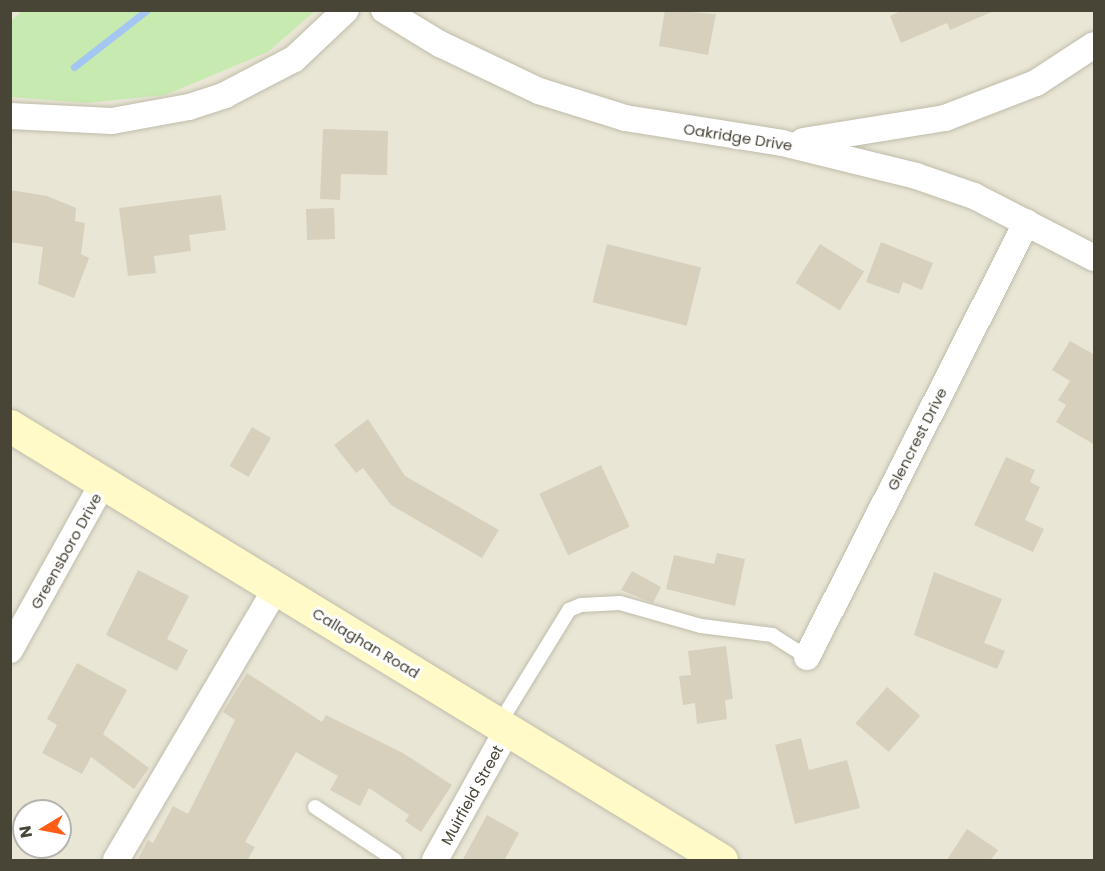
<!DOCTYPE html>
<html>
<head>
<meta charset="utf-8">
<style>
  body { margin:0 }
  #map { position:relative; width:1105px; height:871px; overflow:hidden; background:#f4f3e8; font-family:Poppins,sans-serif }
  div>[style] { position:absolute }
  [style*='--x'] { left:calc(var(--x)*1px); top:calc(var(--y)*1px); width:calc(var(--w)*1px); rotate:calc(var(--a)*1deg) }
  .residential>* { inset:0; background:#e9e6d6 }
  .green>* { inset:0; background:#c7eab0 }
  .stream>* { height:7px; margin:-3.5px; padding:0 3.5px; transform-origin:3.5px; border-radius:3.5px; background:#a3c6f3 }
  .building>* { inset:0; background:#d7d0bd; transform-origin:0 0 }
  .roads { filter:drop-shadow(0 0 2px #c0bcaa) drop-shadow(0 0 2px #c0bcaa) }
  .service>* { height:14px; margin:-7px; padding:0 7px; transform-origin:7px; border-radius:7px; background:#fff }
  .minor>* { height:26px; margin:-13px; padding:0 13px; transform-origin:13px; border-radius:13px; background:#fff }
  .secondary>* { height:33px; margin:-16.5px; padding:0 16.5px; transform-origin:16.5px; border-radius:16.5px; background:#fffac8 }
  span { translate:-50% -50%; white-space:nowrap; text-align:center; line-height:1.15; -webkit-text-stroke:6px #fff; paint-order:stroke }
  .street-label { font-size:15px; color:#484436 }
  .frame { position:absolute; inset:0; border:12px solid #484436; pointer-events:none }
  .north { position:absolute; left:12px; top:799px; width:60px; height:60px; box-sizing:border-box; background:#fff; border:2px solid #b6b4af; border-radius:50%; rotate:260deg; font-size:16px; font-weight:700; line-height:24px; text-align:center; color:#484436 }
  .north::after { content:''; display:block; margin:auto; width:21px; height:27px; background:#ff5c15; clip-path:polygon(50% 0,100% 100%,50% 72%,0 100%) }
</style>
</head>
<body>
<div id="map">
  <div class="residential">
    <div style="clip-path:polygon(evenodd,10px 11px,1094px 11px,1094px 860px,11px 860px,10px 11px,24px 811px,60px 811px,60px 847px,24px 847px,24px 811px)"></div>
  </div>
  <div class="green">
    <div style="clip-path:polygon(22px 11px,22px 10px,315px 11px,268px 52px,165px 95px,85px 103px,11px 97px,11px 21px)"></div>
  </div>
  <div class="stream">
    <div style="--x:74;--y:67;--w:93;--a:-38"></div>
  </div>
  <div class="building">
    <div style="clip-path:polygon(665px 10px,716px 14px,708px 55px,659px 46px)"></div>
    <div style="clip-path:polygon(903px 10px,996px 10px,950px 30px,947px 23px,901px 43px,890px 16px)"></div>
    <div style="clip-path:polygon(323px 129px,388px 131px,387px 175px,341px 174px,340px 200px,320px 199px)"></div>
    <div style="clip-path:polygon(10px 190px,47px 196px,76px 208px,75px 221px,85px 223px,81px 254px,89px 258px,74px 298px,38px 284px,43px 247px,10px 242px)"></div>
    <div style="clip-path:polygon(221px 195px,226px 230px,189px 235px,191px 251px,154px 256px,156px 273px,128px 276px,119px 208px)"></div>
    <div style="left:334px;top:208px;width:31px;height:28px;rotate:88deg"></div>
    <div style="clip-path:polygon(881px 242px,933px 263px,922px 290px,903px 282px,899px 294px,866px 282px)"></div>
    <div style="left:607px;top:244px;width:97px;height:60px;rotate:14deg"></div>
    <div style="left:820px;top:244px;width:52px;height:46px;rotate:32deg"></div>
    <div style="clip-path:polygon(1070px 341px,1095px 355px,1095px 445px,1056px 422px,1066px 405px,1058px 400px,1070px 381px,1052px 370px)"></div>
    <div style="clip-path:polygon(368px 419px,405px 476px,499px 530px,482px 558px,391px 505px,363px 468px,356px 473px,334px 445px)"></div>
    <div style="left:252px;top:427px;width:22px;height:45px;rotate:30deg"></div>
    <div style="clip-path:polygon(1006px 457px,1035px 470px,1030px 482px,1040px 487px,1025px 520px,1044px 529px,1033px 552px,974px 525px)"></div>
    <div style="left:601px;top:465px;width:68px;height:68px;rotate:65deg"></div>
    <div style="clip-path:polygon(717px 553px,745px 559px,735px 606px,666px 589px,674px 555px,714px 564px)"></div>
    <div style="clip-path:polygon(138px 570px,189px 596px,167px 639px,188px 650px,177px 671px,106px 635px)"></div>
    <div style="clip-path:polygon(632px 571px,661px 587px,653px 603px,621px 590px)"></div>
    <div style="clip-path:polygon(934px 572px,1002px 599px,984px 643px,1005px 651px,997px 669px,914px 635px)"></div>
    <div style="clip-path:polygon(726px 646px,733px 699px,725px 700px,727px 719px,697px 724px,695px 703px,683px 705px,679px 676px,691px 675px,688px 651px)"></div>
    <div style="clip-path:polygon(77px 663px,127px 690px,103px 734px,149px 768px,134px 789px,91px 757px,82px 774px,42px 753px,57px 725px,47px 719px)"></div>
    <div style="clip-path:polygon(247px 673px,322px 722px,326px 715px,403px 753px,452px 785px,421px 832px,405px 821px,409px 815px,369px 788px,360px 806px,330px 790px,338px 776px,296px 752px,245px 842px,255px 847px,247px 861px,137px 861px,148px 840px,153px 843px,173px 806px,188px 814px,235px 720px,223px 712px)"></div>
    <div style="left:887px;top:687px;width:44px;height:48px;rotate:41deg"></div>
    <div style="clip-path:polygon(801px 738px,809px 770px,847px 760px,860px 808px,795px 824px,775px 745px)"></div>
    <div style="clip-path:polygon(487px 815px,519px 833px,504px 861px,462px 861px)"></div>
    <div style="clip-path:polygon(967px 829px,998px 850px,990px 861px,946px 861px)"></div>
  </div>
  <div class="roads">
    <div class="service">
      <div style="--x:499;--y:724;--w:134;--a:-58.4"></div>
      <div style="--x:569;--y:610;--w:13;--a:-23"></div>
      <div style="--x:581;--y:605;--w:39;--a:-3"></div>
      <div style="--x:620;--y:603;--w:84;--a:15.9"></div>
      <div style="--x:701;--y:626;--w:72;--a:7.2"></div>
      <div style="--x:772;--y:635;--w:41;--a:32.2"></div>
      <div style="--x:315;--y:807;--w:96;--a:33.5"></div>
    </div>
    <div class="minor">
      <div style="--x:384;--y:10;--w:66;--a:31.3"></div>
      <div style="--x:440;--y:44;--w:110;--a:25.4"></div>
      <div style="--x:539;--y:91;--w:90;--a:17.4"></div>
      <div style="--x:625;--y:118;--w:159;--a:9"></div>
      <div style="--x:782;--y:143;--w:138;--a:13.8"></div>
      <div style="--x:916;--y:176;--w:61;--a:19"></div>
      <div style="--x:974;--y:196;--w:135;--a:27.3"></div>
      <div style="--x:10;--y:116;--w:102;--a:2.8"></div>
      <div style="--x:112;--y:121;--w:78;--a:-10.3"></div>
      <div style="--x:189;--y:107;--w:38;--a:-18"></div>
      <div style="--x:225;--y:95;--w:78;--a:-27.6"></div>
      <div style="--x:294;--y:59;--w:71;--a:-43.3"></div>
      <div style="--x:803;--y:141;--w:144;--a:-9.2"></div>
      <div style="--x:945;--y:118;--w:97;--a:-21"></div>
      <div style="--x:1036;--y:83;--w:69;--a:-33.2"></div>
      <div style="--x:10;--y:650;--w:191;--a:-60.9"></div>
      <div style="--x:807;--y:657;--w:487;--a:-63.2"></div>
      <div style="--x:116;--y:860;--w:316;--a:-59.5"></div>
      <div style="--x:435;--y:860;--w:150;--a:-60.9"></div>
    </div>
    <div class="secondary">
      <div style="--x:10;--y:426;--w:833;--a:31.4"></div>
    </div>
  </div>
  <div class="street-label">
    <span style="left:738px;top:137px;rotate:9deg">Oakridge Drive</span>
    <span style="left:917px;top:439px;rotate:-63deg">Glencrest Drive</span>
    <span style="left:66px;top:551px;rotate:-61deg">Greensboro Drive</span>
    <span style="left:366px;top:643px;rotate:31deg">Callaghan Road</span>
    <span style="left:472px;top:795px;rotate:-61deg">Muirfield Street</span>
  </div>
  <div class="frame"></div>
  <div class="north">N</div>
</div>
</body>
</html>
